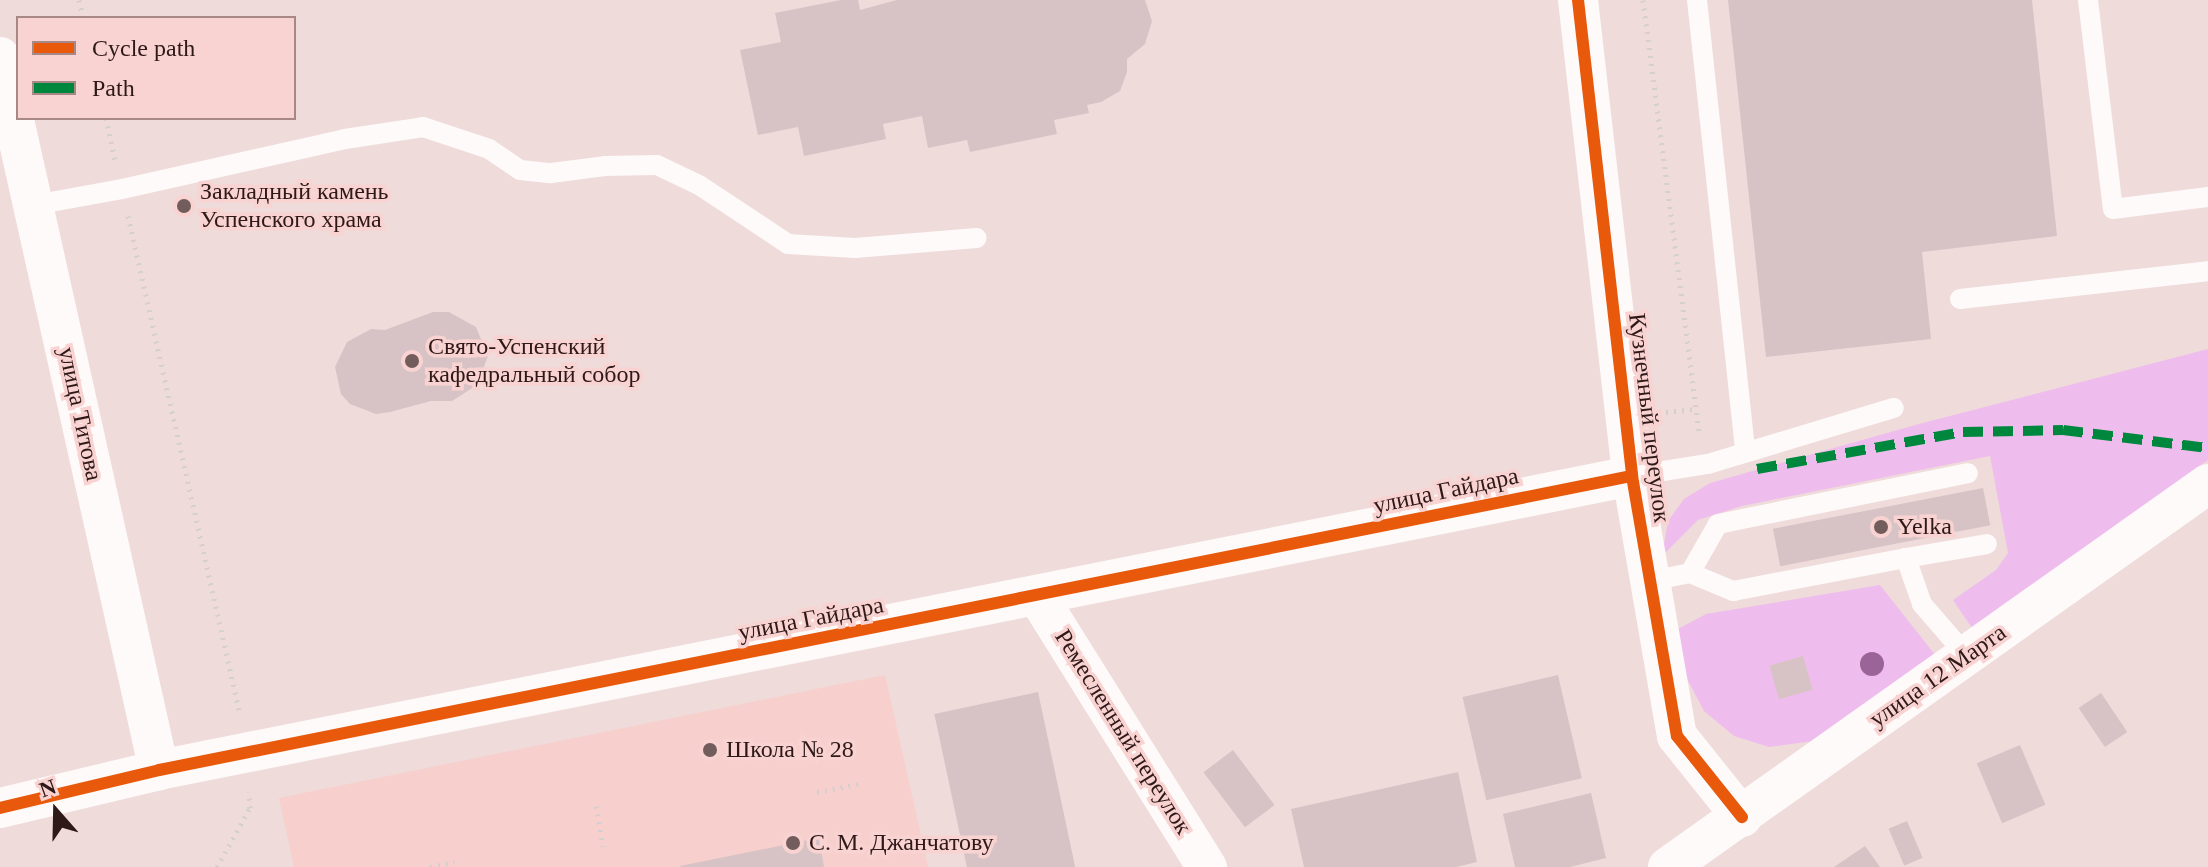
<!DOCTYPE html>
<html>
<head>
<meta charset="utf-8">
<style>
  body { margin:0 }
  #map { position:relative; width:2208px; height:867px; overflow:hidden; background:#efdbda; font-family:"Times New Roman",serif }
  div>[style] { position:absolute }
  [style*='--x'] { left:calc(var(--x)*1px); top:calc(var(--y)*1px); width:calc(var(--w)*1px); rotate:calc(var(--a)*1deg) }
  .built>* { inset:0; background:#f7cfcd }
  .green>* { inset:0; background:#efbded }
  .building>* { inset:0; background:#d7c3c5; transform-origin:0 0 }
  .path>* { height:5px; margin-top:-2.5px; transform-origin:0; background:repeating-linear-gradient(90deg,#d6cfcf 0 2px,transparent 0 8px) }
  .service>* { height:20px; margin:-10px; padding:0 10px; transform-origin:10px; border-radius:10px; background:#fdfaf9 }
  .minor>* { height:40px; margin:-20px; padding:0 20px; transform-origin:20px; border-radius:20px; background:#fdfaf9 }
  .quiet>* { height:10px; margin-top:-5px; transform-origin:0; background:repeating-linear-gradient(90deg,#00873e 0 20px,transparent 0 30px) }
  .cycleway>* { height:12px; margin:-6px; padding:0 6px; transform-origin:6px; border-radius:6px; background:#e8590c }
  .trees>* { width:24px; height:24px; margin:-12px; border-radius:50%; background:#9a6498 }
  .dots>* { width:22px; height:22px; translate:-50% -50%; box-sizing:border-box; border:4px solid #f8d3d1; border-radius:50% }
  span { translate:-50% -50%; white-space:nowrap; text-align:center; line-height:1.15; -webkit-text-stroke:7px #f8d3d1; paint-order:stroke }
  .poi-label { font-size:24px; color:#2e1818 }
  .left { translate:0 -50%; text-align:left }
  .street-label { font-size:24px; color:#2e1818 }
  .legend { position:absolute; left:16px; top:16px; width:280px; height:104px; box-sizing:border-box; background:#f8d3d1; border:2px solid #a78887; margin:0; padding:10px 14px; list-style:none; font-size:24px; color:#2e1818 }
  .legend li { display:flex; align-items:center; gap:16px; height:40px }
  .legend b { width:40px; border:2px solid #a78887 }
  .north { position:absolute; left:16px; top:771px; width:80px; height:80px; -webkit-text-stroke:6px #f8d3d1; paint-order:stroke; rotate:340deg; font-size:22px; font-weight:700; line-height:32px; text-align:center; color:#2e1818 }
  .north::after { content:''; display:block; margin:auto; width:28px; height:36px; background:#2e1818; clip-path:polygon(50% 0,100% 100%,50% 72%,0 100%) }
</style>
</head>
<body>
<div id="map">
  <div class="built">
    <div style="clip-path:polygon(885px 675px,928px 867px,294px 867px,279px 798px)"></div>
  </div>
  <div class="green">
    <div style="clip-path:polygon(2208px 349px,2208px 460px,1972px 628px,1953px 600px,1996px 570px,2008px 553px,1990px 456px,1742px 506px,1698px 520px,1662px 556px,1668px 521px,1684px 499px,1710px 483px,1919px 424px)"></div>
    <div style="clip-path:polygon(1880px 585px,1936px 656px,1814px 741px,1769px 747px,1734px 736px,1704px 711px,1687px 679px,1676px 630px,1706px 614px)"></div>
  </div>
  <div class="building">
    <div style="clip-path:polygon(841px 0,858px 0,860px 10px,897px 0,1145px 0,1152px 21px,1145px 44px,1127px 59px,1127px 72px,1120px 91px,1101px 102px,1087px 105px,1089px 113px,1054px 120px,1057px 134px,970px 152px,967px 140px,928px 148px,922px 116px,883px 124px,886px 139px,804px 156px,798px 127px,758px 135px,740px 50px,781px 42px,775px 13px)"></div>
    <div style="clip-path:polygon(1728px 0,2032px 0,2057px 236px,1922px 252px,1931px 339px,1766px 357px)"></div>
    <div style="clip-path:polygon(433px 312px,449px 312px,476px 327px,488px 356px,477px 385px,452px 401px,431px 401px,390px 412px,376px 414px,350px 404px,341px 394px,335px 367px,347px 342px,371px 329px,385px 330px)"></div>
    <div style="left:1983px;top:488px;width:38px;height:214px;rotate:79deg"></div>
    <div style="left:1803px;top:656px;width:35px;height:35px;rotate:74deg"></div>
    <div style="left:1558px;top:675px;width:106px;height:98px;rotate:77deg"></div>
    <div style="left:1038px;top:692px;width:179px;height:106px;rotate:78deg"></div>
    <div style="left:2101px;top:693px;width:47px;height:27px;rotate:56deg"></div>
    <div style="left:2020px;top:745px;width:65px;height:47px;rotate:67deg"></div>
    <div style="left:1233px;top:750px;width:69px;height:37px;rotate:53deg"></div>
    <div style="clip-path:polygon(1458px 772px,1477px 862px,1456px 867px,1304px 867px,1291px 809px)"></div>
    <div style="clip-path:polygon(1591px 793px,1606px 858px,1570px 867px,1515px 867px,1503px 814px)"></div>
    <div style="left:1907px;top:821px;width:40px;height:20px;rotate:67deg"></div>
    <div style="clip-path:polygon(819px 838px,824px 867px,681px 867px,680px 866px)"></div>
    <div style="clip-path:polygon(1865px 846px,1880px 867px,1834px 867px)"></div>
  </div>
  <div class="path">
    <div style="--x:79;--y:0;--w:18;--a:77"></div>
    <div style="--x:1643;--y:0;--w:438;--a:82.6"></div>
    <div style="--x:106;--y:118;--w:43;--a:77.9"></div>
    <div style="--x:128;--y:216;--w:510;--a:77.33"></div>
    <div style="--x:1666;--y:412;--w:30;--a:-6"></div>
    <div style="--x:817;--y:792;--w:42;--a:-11"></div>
    <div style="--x:596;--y:806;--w:41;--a:80.1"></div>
    <div style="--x:217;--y:867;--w:68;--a:-60.8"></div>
    <div style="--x:250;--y:808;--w:16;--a:-94"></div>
    <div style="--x:430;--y:867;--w:25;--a:-12"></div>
  </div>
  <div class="service">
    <div style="--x:1697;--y:0;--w:454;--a:83.9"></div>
    <div style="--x:2088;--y:0;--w:210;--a:83.2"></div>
    <div style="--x:2113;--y:209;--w:96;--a:-7.2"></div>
    <div style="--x:34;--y:205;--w:89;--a:-10.3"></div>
    <div style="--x:122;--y:189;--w:229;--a:-12.6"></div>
    <div style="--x:345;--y:139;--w:79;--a:-8.7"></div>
    <div style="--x:423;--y:127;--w:70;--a:18.4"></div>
    <div style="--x:489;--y:149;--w:37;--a:34"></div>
    <div style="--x:520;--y:170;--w:31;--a:6"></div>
    <div style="--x:551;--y:173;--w:54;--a:-7.4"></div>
    <div style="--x:605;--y:166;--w:52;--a:-1.1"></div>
    <div style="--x:657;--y:165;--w:47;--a:25.5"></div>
    <div style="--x:699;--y:185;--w:107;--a:33.5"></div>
    <div style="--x:788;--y:244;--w:67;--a:3.4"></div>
    <div style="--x:855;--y:248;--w:122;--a:-4.7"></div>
    <div style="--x:1960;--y:299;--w:250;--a:-6.4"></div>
    <div style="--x:1632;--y:476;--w:77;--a:-9"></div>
    <div style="--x:1708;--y:464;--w:194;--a:-16.8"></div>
    <div style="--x:1690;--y:573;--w:47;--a:22.7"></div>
    <div style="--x:1733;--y:591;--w:176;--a:-10.8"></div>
    <div style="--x:1650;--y:581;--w:41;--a:-11.3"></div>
    <div style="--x:1690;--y:573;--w:56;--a:-60.3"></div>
    <div style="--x:1718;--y:524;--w:255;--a:-11.5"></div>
    <div style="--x:1967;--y:656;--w:69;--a:-130.9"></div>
    <div style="--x:1922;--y:604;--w:49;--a:-109.2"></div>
    <div style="--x:1906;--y:558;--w:82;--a:-9.8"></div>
  </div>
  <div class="minor">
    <div style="--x:1578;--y:0;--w:479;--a:83.5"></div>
    <div style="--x:1632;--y:476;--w:264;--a:80.2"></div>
    <div style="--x:1677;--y:736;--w:104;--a:51.3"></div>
    <div style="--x:0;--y:57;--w:731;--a:77.43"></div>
    <div style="--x:1038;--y:597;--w:319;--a:58"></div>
    <div style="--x:0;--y:808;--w:163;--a:-13.4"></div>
    <div style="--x:159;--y:770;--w:1502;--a:-11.29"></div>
    <div style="--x:1668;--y:867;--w:662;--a:-35.35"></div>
  </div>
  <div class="quiet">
    <div style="--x:1757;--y:469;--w:209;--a:-10.2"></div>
    <div style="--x:1963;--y:432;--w:100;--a:-1.1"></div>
    <div style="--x:2063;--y:430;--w:146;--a:7.1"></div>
  </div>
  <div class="cycleway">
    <div style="--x:1578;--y:0;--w:479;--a:83.5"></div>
    <div style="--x:1632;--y:476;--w:264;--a:80.2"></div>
    <div style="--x:1677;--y:736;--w:104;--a:51.3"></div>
    <div style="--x:0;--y:808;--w:163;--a:-13.4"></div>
    <div style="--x:159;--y:770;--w:1502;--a:-11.29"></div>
  </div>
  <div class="trees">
    <div style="left:1872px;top:664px"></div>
  </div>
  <div class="dots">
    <div style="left:184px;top:206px;background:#725c5c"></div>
    <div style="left:412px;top:361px;background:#725c5c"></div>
    <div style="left:1881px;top:527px;background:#725c5c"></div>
    <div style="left:710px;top:750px;background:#725c5c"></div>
    <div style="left:793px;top:843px;background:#725c5c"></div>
  </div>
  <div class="poi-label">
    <span class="left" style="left:200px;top:206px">Закладный камень<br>Успенского храма</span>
    <span class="left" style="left:428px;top:361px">Свято-Успенский<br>кафедральный собор</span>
    <span class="left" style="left:1897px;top:527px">Yelka</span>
    <span class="left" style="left:726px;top:750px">Школа № 28</span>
    <span class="left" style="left:809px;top:843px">С. М. Джанчатову</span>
  </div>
  <div class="street-label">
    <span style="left:80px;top:414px;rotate:78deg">улица Титова</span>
    <span style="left:1649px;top:418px;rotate:83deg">Кузнечный переулок</span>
    <span style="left:1446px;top:491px;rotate:-12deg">улица Гайдара</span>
    <span style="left:811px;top:619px;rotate:-11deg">улица Гайдара</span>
    <span style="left:1938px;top:676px;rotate:-35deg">улица 12 Марта</span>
    <span style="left:1123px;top:732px;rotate:58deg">Ремесленный переулок</span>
  </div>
  <ul class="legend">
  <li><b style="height:10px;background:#e8590c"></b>Cycle path</li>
  <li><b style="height:10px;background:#00873e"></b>Path</li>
  </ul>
  <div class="north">N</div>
</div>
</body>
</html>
